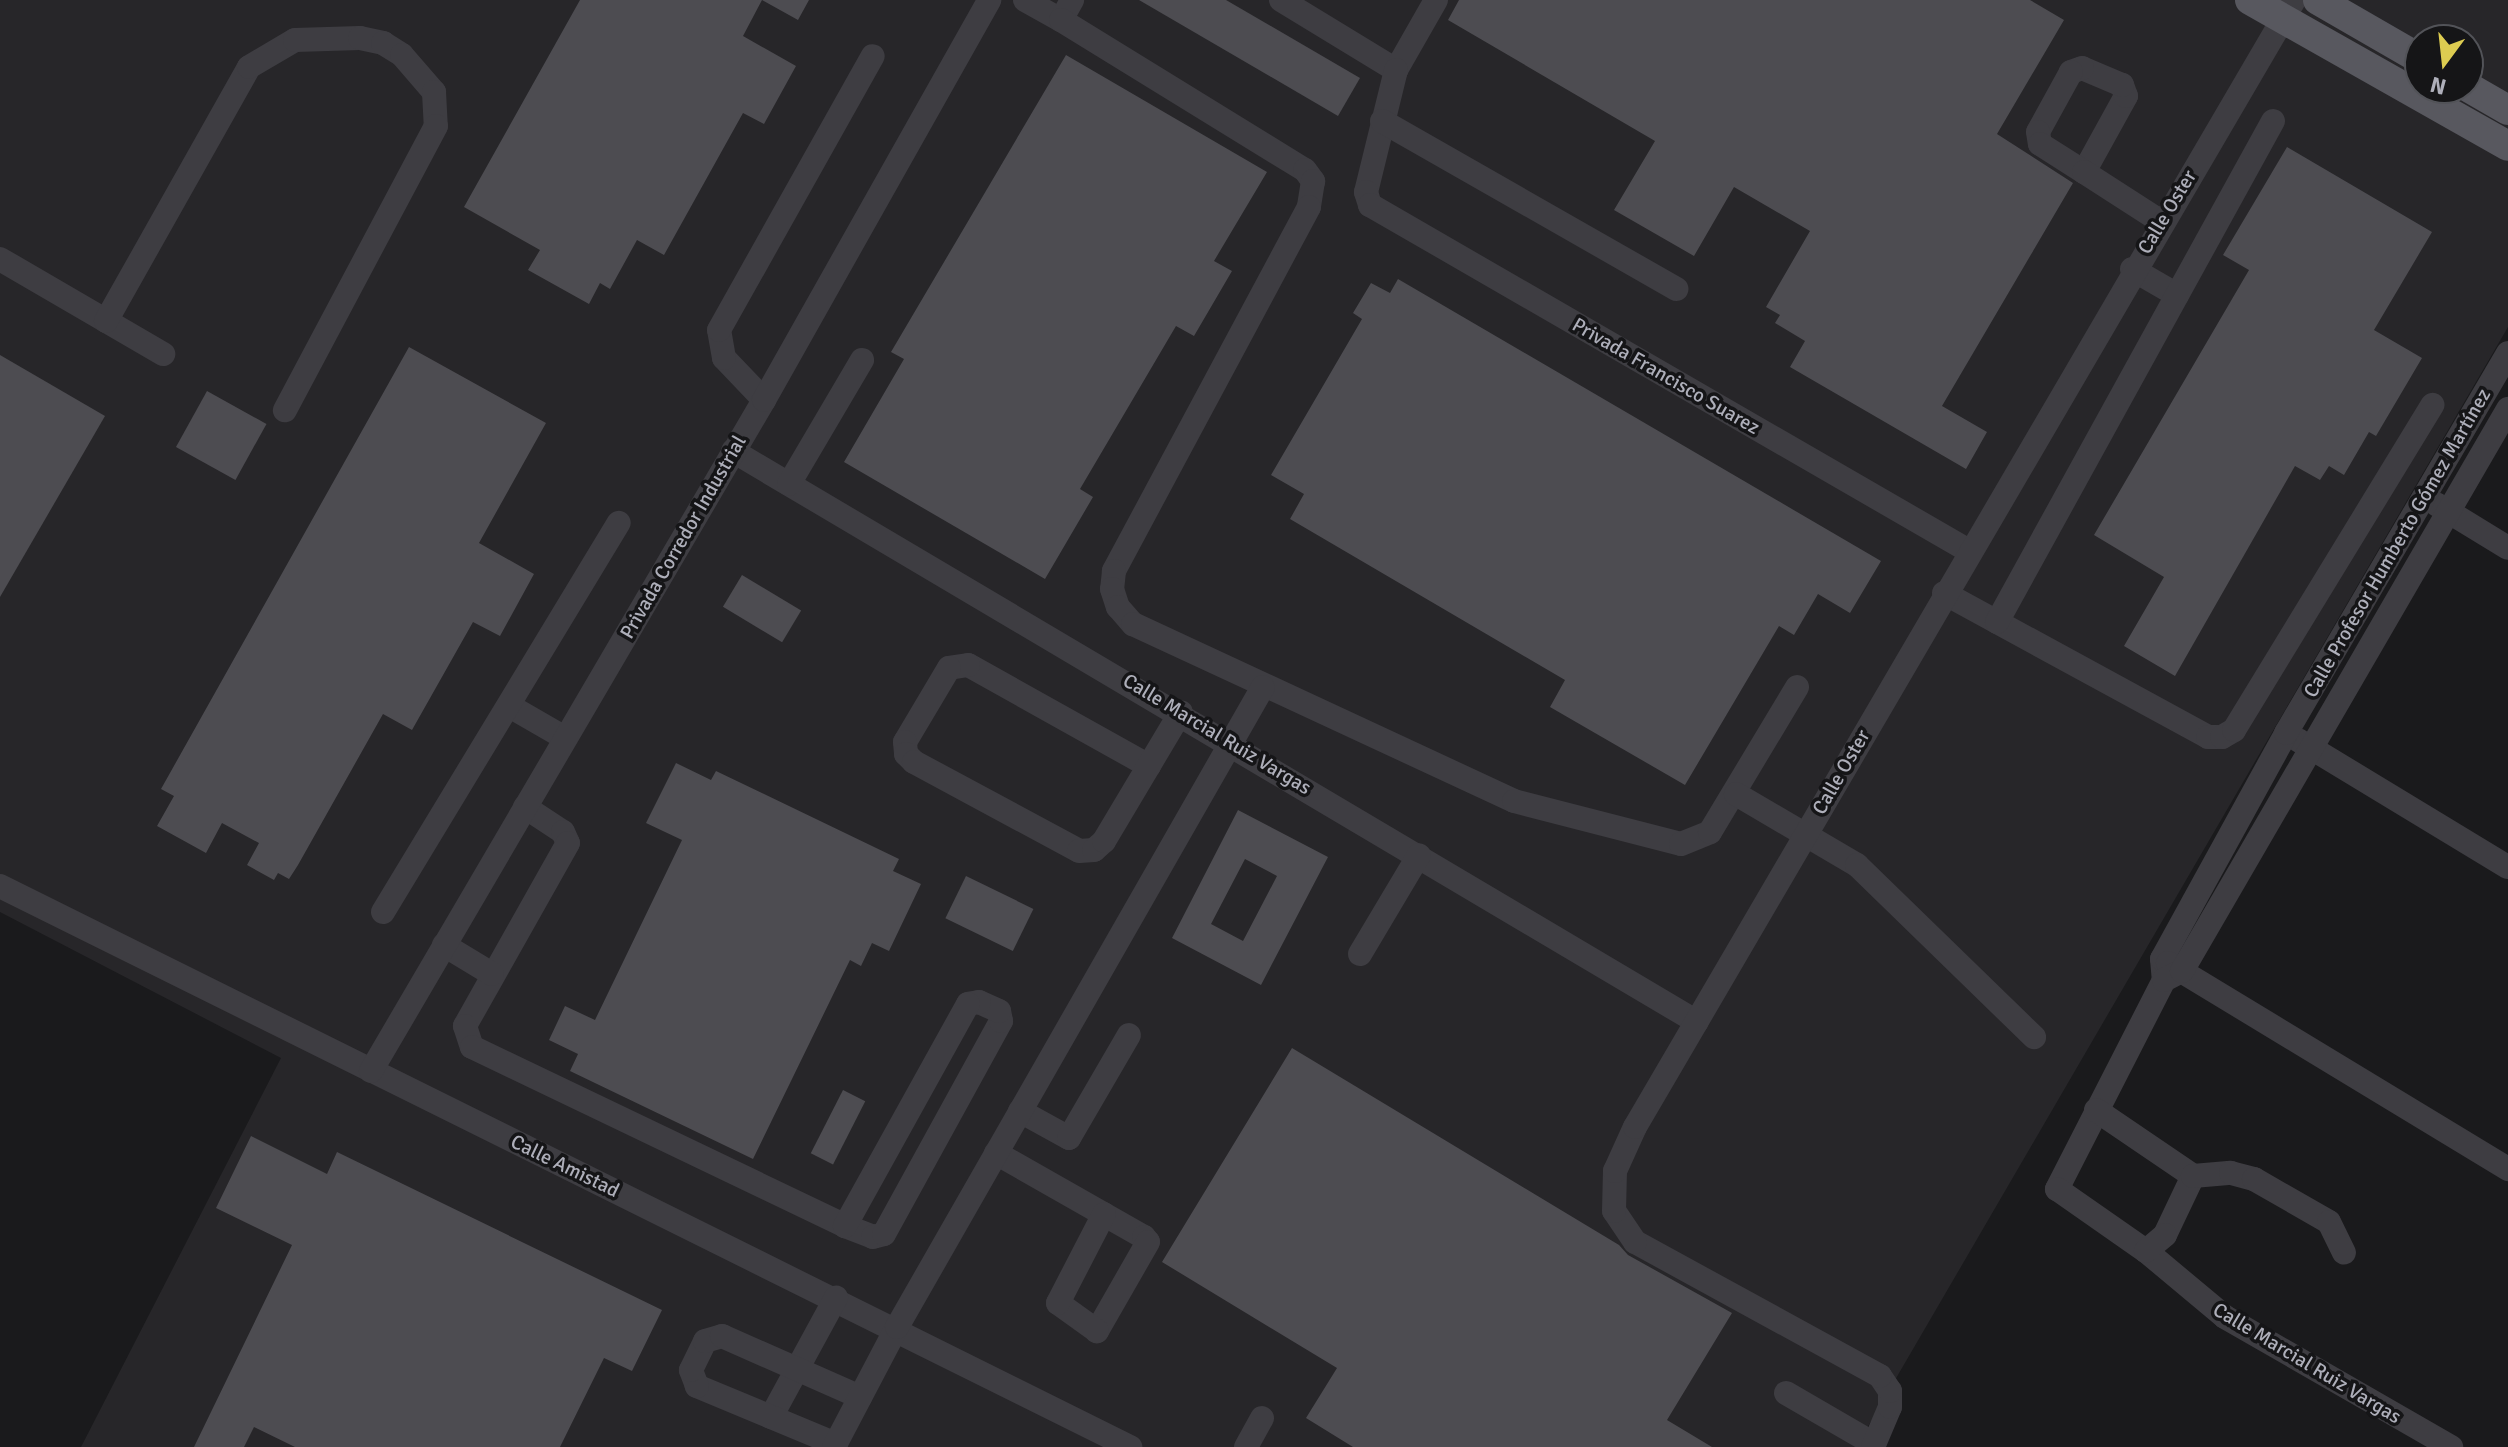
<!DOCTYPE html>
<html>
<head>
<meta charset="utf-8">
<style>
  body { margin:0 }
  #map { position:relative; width:2508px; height:1447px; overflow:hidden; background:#1a1a1c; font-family:Signika,sans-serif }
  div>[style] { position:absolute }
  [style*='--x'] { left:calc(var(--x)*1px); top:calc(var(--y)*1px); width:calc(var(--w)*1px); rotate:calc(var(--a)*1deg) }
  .built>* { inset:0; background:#272629 }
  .building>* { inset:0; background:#4d4c51; transform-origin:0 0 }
  .minor>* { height:24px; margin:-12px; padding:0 12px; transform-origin:12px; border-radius:12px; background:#3e3d42 }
  .major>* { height:30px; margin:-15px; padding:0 15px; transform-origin:15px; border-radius:15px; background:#58585f }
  span { translate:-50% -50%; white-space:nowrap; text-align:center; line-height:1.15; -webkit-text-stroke:7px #151517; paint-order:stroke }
  .street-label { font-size:20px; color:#aeafba }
  .north { position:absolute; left:2404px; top:24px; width:80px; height:80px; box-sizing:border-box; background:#151517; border:2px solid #525358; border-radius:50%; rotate:195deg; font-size:22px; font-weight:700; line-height:32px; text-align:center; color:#aeafba }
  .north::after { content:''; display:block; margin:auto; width:28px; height:36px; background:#ddcc51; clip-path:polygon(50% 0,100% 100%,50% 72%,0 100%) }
</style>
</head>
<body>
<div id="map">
  <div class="built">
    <div style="clip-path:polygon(evenodd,0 0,2508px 0,2508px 327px,1856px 1447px,81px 1447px,281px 1058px,0 912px,0 0,2420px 40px,2468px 40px,2468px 88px,2420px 88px,2420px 40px)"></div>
  </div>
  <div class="building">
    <div style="clip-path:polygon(580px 0,809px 0,798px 20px,762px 0,743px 36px,796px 66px,764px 124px,743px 113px,664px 255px,637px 240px,610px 289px,600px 283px,589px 304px,528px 270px,540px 250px,464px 207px)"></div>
    <div style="clip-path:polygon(1139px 0,1226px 0,1360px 78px,1338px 116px)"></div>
    <div style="clip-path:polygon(1459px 0,2030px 0,2064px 20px,1997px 134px,2073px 183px,1942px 406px,1987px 432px,1966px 469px,1790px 367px,1805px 341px,1775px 323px,1780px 315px,1766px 307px,1810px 231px,1734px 187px,1694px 256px,1614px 210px,1655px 141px,1448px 20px)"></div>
    <div style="clip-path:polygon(1066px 55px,1267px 172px,1214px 261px,1232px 271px,1194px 336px,1176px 326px,1080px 489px,1093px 497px,1045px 579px,844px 462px,904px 359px,891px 352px)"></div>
    <div style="clip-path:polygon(2287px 147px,2432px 232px,2374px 330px,2422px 358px,2376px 436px,2369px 432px,2344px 475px,2329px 466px,2320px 480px,2295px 466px,2175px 676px,2124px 646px,2164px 577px,2094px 535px,2249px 270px,2223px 255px)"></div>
    <div style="clip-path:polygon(1398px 279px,1881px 561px,1850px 613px,1818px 594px,1794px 635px,1779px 626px,1685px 785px,1550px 707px,1565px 680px,1290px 519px,1304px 494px,1271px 475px,1362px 319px,1353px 313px,1371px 283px,1390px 293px)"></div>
    <div style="clip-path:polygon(409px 347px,546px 423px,479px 543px,534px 574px,500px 636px,473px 622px,412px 730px,383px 714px,298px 865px,289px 879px,278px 873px,274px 880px,247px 865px,259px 843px,222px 823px,206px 853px,157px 826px,174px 796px,161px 789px)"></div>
    <div style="clip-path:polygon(0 355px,105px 416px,0 597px)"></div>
    <div style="left:207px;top:391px;width:68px;height:64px;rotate:29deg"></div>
    <div style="left:742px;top:575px;width:69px;height:37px;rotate:31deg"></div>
    <div style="clip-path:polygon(676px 763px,711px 780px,716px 771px,899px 859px,893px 871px,921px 884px,889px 951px,872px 943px,861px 966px,850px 960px,753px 1159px,570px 1071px,578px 1054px,549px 1040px,565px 1006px,595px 1020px,682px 840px,646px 823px)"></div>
    <div style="clip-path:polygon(evenodd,1238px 810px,1328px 857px,1261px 985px,1172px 938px,1238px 810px,1245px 859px,1277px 876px,1243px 941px,1211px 924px,1245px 859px)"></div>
    <div style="left:966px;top:876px;width:75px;height:47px;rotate:26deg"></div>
    <div style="clip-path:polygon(1292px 1048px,1619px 1245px,1628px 1255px,1732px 1313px,1667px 1420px,1712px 1447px,1353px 1447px,1306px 1418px,1337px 1368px,1162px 1262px)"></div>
    <div style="left:843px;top:1090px;width:25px;height:71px;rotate:27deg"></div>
    <div style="clip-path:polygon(251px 1136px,327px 1174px,337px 1152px,662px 1310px,632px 1371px,604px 1358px,560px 1447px,295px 1447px,254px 1427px,244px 1447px,194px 1447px,292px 1245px,216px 1208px)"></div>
  </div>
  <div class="minor">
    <div style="--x:1025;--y:0;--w:41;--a:29.1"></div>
    <div style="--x:1061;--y:20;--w:23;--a:-61"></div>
    <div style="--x:1281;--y:0;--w:135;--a:31.3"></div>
    <div style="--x:1436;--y:0;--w:81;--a:119.7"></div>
    <div style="--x:1396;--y:70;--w:126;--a:103.8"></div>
    <div style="--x:1366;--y:192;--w:14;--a:73"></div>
    <div style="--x:1370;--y:205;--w:692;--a:30.01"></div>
    <div style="--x:1061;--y:20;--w:286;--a:31.6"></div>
    <div style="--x:1305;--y:170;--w:14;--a:54"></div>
    <div style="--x:1313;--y:181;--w:26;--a:99"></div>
    <div style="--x:1309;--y:207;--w:413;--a:118.2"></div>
    <div style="--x:1114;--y:571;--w:18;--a:96"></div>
    <div style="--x:1112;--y:589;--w:19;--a:72"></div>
    <div style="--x:1118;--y:607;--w:23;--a:49"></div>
    <div style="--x:1133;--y:624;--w:420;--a:24.9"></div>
    <div style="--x:1514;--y:801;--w:172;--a:14.4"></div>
    <div style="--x:1681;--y:844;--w:31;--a:-22"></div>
    <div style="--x:1710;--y:832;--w:169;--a:-59"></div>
    <div style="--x:1382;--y:121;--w:339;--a:29.7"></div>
    <div style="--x:2084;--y:172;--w:87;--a:-61.1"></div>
    <div style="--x:2126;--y:96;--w:12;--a:-110"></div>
    <div style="--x:2122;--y:85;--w:43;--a:-157"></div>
    <div style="--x:2082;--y:68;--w:12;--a:160"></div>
    <div style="--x:2071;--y:72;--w:68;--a:118.8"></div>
    <div style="--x:2038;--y:132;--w:12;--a:81"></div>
    <div style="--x:2040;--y:144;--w:52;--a:32.5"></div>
    <div style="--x:2084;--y:172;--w:90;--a:32.8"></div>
    <div style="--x:0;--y:259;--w:189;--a:30.2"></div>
    <div style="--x:2132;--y:269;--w:52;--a:30"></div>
    <div style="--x:106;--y:321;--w:291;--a:-60.6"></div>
    <div style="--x:249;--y:67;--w:53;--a:-30.4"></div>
    <div style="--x:295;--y:40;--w:65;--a:-1.8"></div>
    <div style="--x:360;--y:38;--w:24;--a:12"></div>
    <div style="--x:383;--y:43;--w:22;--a:32"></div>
    <div style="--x:402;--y:55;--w:49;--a:49.1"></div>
    <div style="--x:434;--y:92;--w:34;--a:87"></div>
    <div style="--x:436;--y:126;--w:322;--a:118"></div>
    <div style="--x:764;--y:400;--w:58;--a:-133.6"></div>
    <div style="--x:724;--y:358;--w:28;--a:-100"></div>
    <div style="--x:719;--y:330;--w:314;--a:-60.7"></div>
    <div style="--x:733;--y:451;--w:1120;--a:30.64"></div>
    <div style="--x:789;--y:484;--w:144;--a:-59.5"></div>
    <div style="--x:2436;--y:504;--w:84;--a:31.4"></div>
    <div style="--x:1944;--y:593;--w:301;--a:28.6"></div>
    <div style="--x:2208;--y:737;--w:14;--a:0"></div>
    <div style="--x:2222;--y:737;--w:14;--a:-30"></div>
    <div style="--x:2234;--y:730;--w:381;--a:-58.6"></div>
    <div style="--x:1997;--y:622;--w:572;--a:-61.15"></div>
    <div style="--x:511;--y:707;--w:62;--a:29.9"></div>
    <div style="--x:2298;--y:740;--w:245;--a:31.2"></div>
    <div style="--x:1149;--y:766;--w:207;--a:-150.8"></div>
    <div style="--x:968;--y:665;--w:19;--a:171"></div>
    <div style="--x:949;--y:668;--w:86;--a:120.7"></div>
    <div style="--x:905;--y:742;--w:12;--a:85"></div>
    <div style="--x:906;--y:754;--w:11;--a:45"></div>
    <div style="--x:914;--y:762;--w:187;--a:28.3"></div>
    <div style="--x:1079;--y:851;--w:15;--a:-4"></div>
    <div style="--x:1094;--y:850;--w:13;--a:-42"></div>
    <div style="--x:1104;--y:841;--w:150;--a:-59.2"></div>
    <div style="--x:1736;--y:794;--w:140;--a:30.4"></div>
    <div style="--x:1857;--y:865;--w:247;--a:44.2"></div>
    <div style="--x:525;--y:807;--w:45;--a:33.3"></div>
    <div style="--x:563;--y:832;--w:12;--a:66"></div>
    <div style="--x:568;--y:843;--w:210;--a:119.4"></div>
    <div style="--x:465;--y:1026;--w:22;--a:72"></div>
    <div style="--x:472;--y:1047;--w:414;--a:25.6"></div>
    <div style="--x:845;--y:1226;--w:30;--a:21"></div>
    <div style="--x:873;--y:1237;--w:11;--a:-15"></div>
    <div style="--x:884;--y:1234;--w:243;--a:-61.2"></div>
    <div style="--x:1001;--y:1021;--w:10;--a:-101"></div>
    <div style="--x:999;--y:1011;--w:22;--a:-156"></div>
    <div style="--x:979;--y:1002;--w:11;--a:170"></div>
    <div style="--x:968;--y:1004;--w:254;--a:119"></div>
    <div style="--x:0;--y:886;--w:1262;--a:26.4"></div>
    <div style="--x:383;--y:912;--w:455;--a:-58.8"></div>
    <div style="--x:444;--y:945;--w:56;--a:31.1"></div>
    <div style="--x:1360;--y:954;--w:115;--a:-59.2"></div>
    <div style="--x:2162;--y:959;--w:21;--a:85"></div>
    <div style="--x:2164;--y:980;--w:235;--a:117.1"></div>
    <div style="--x:2057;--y:1189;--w:108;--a:34.9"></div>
    <div style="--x:2146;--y:1251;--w:103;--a:39.9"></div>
    <div style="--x:2225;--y:1317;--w:261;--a:29.9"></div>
    <div style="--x:2162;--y:959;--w:258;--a:-61.2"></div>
    <div style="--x:2286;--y:733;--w:440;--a:-59.7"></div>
    <div style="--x:2168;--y:963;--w:398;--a:31.2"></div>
    <div style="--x:2164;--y:980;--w:20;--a:-27"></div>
    <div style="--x:2182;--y:971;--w:650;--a:-59.88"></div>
    <div style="--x:371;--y:1071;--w:778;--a:-59.64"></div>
    <div style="--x:764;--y:400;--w:459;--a:-60.6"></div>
    <div style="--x:2096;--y:1110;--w:117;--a:34.2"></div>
    <div style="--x:2193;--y:1176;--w:65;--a:115.4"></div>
    <div style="--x:2165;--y:1235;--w:25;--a:140"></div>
    <div style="--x:1020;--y:1111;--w:56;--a:28.9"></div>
    <div style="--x:1069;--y:1138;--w:119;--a:-59.8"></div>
    <div style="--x:996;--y:1153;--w:170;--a:29.6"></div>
    <div style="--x:1144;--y:1237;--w:6;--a:51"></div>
    <div style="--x:1148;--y:1242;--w:103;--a:119.8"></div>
    <div style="--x:1097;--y:1331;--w:48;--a:-144.3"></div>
    <div style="--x:1058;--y:1303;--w:100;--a:-62.7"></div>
    <div style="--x:2193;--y:1176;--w:38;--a:-5"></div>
    <div style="--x:2231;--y:1173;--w:24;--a:15"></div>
    <div style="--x:2254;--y:1179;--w:86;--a:29.8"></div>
    <div style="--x:2329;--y:1222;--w:34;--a:64"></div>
    <div style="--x:1786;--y:1393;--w:102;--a:30.1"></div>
    <div style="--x:771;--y:1417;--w:136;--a:-61.4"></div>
    <div style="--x:836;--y:1444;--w:151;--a:-157.4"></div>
    <div style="--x:697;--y:1386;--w:17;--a:-111"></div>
    <div style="--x:691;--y:1370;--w:32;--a:-64"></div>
    <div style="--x:705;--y:1341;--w:18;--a:-16"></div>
    <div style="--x:722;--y:1336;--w:151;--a:23.8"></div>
    <div style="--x:834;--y:1447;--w:136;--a:-62.3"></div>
    <div style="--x:897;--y:1327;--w:737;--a:-60.24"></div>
    <div style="--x:1246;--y:1447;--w:33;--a:-61"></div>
    <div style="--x:1873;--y:1447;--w:43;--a:-67"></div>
    <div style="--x:1890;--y:1407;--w:16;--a:-90"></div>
    <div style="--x:1890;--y:1391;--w:18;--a:-124"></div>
    <div style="--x:1880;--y:1376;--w:279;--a:-151.3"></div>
    <div style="--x:1635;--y:1242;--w:37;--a:-124"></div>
    <div style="--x:1614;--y:1211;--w:40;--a:-88.6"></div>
    <div style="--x:1615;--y:1171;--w:48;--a:-65.6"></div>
    <div style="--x:1635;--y:1127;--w:1306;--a:-59.68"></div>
  </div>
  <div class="major">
    <div style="--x:2250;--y:0;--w:296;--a:29.5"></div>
    <div style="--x:2318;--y:0;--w:118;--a:30"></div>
    <div style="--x:2468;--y:87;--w:46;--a:29.9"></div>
  </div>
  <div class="street-label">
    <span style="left:2167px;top:212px;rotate:-59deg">Calle Oster</span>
    <span style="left:1666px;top:376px;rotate:30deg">Privada Francisco Suarez</span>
    <span style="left:683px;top:537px;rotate:-60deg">Privada Corredor Industrial</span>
    <span style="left:2397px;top:543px;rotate:-60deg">Calle Profesor Humberto Gómez Martínez</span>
    <span style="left:1217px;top:734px;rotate:31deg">Calle Marcial Ruiz Vargas</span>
    <span style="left:1841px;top:772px;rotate:-60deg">Calle Oster</span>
    <span style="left:565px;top:1166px;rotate:26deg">Calle Amistad</span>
    <span style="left:2307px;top:1363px;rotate:31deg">Calle Marcial Ruiz Vargas</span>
  </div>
  <div class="north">N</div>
</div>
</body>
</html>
